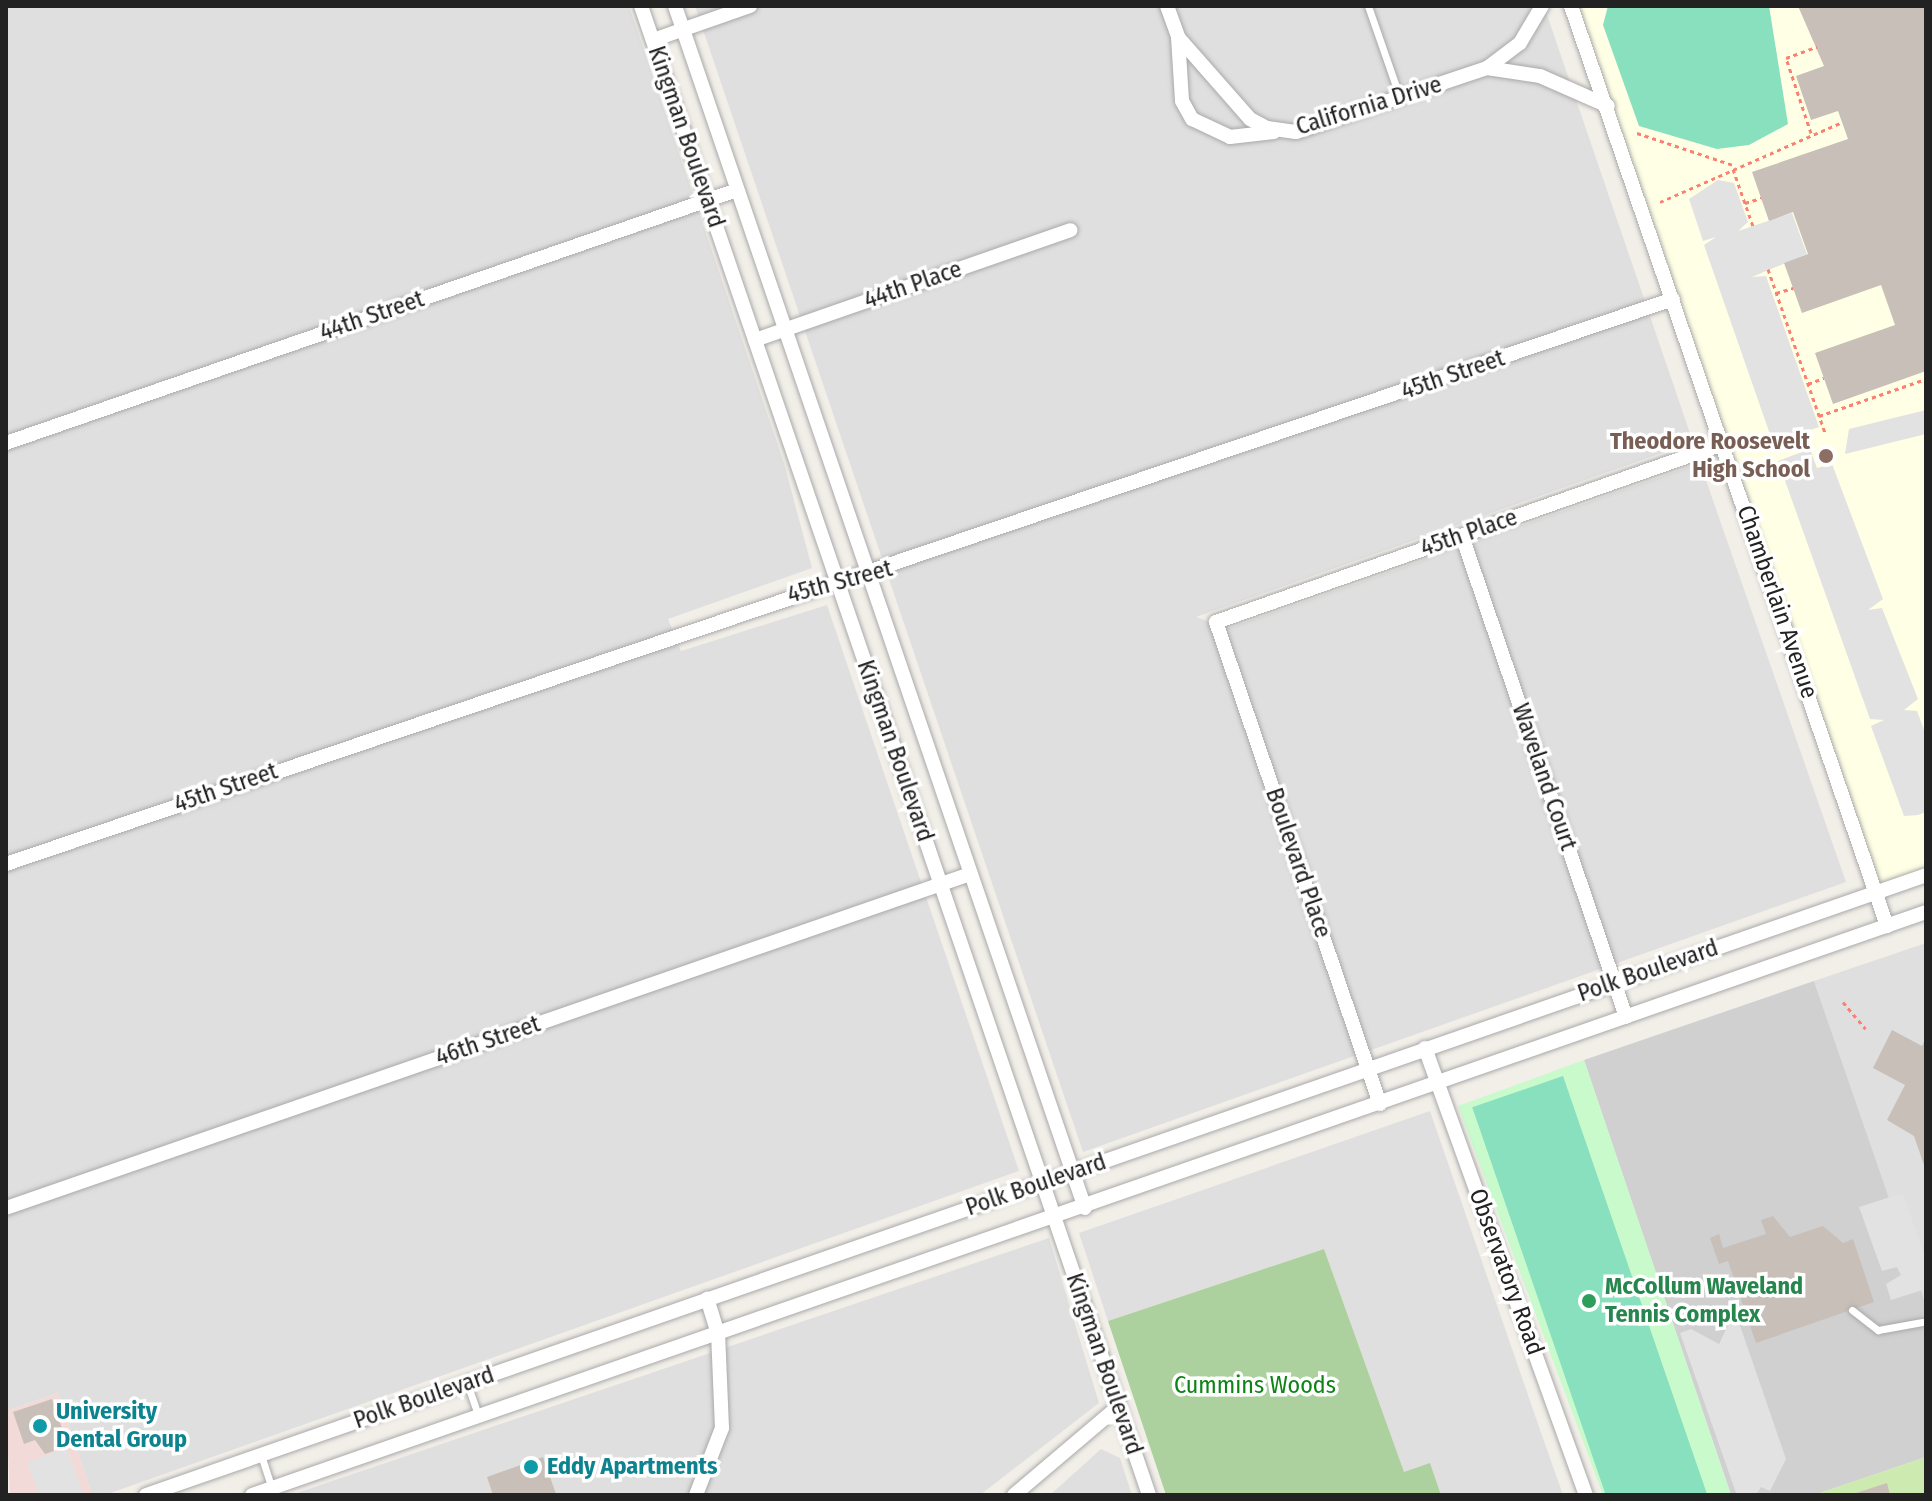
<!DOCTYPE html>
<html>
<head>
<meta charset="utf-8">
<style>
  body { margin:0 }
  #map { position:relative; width:1932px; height:1501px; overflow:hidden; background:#f2efe9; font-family:"Fira Sans Condensed",sans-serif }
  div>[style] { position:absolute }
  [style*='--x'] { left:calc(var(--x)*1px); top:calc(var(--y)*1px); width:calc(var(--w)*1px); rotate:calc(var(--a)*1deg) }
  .residential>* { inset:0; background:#e0dfdf }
  .commercial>* { inset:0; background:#f2dad9 }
  .education>* { inset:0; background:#ffffe5 }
  .religious>* { inset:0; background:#d0d0d0 }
  .grass>* { inset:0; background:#cdebb0 }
  .forest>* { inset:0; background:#add19e }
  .park>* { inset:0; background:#c8facc }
  .pitch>* { inset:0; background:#88e0be; transform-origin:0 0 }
  .parking>* { inset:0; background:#e2e2e2 }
  .building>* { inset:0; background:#c7bfb8 }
  .path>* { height:3px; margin-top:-1.5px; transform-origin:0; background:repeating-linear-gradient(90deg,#fa8072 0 4px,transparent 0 8px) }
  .roads { filter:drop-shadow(0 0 2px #a9a9a9) drop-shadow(0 0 2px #a9a9a9) }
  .lane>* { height:7px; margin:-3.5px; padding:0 3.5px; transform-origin:3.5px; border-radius:3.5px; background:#fff }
  .street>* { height:14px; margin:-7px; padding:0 7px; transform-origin:7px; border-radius:7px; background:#fff }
  .dots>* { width:22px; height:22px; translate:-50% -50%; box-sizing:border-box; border:4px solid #fff; border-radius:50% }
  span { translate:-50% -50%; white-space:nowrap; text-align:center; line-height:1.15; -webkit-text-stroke:7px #fff; paint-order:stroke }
  .street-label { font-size:24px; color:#222 }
  .education-label { font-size:24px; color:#785e54; font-weight:700 }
  .right { translate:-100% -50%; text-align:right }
  .leisure-label { font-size:24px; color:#27864d; font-weight:700 }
  .left { translate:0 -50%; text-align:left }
  .park-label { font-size:24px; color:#0c8416 }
  .culture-label { font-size:24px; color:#0d838f; font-weight:700 }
  .frame { position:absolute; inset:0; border:8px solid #222; pointer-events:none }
</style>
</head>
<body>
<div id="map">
  <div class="residential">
    <div style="clip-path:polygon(6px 6px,629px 6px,784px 463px,812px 568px,668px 619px,681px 651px,827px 605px,1019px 1171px,105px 1495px,92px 1495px,58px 1393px,6px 1411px)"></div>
    <div style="clip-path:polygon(695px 6px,1544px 6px,1693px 442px,1196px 617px,1229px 628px,1700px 463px,1846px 882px,1083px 1152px)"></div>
    <div style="clip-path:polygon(1926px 943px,1926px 1305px,1814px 981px)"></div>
    <div style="clip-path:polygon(1430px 1111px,1539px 1427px,1563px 1495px,1441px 1495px,1430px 1464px,1404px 1473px,1324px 1249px,1108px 1321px,1079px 1233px)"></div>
    <div style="clip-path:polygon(1049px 1238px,1099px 1403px,980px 1495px,291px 1495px)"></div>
    <div style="clip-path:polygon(1101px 1449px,1120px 1458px,1132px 1495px,1050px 1495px)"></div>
  </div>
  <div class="commercial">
    <div style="clip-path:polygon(58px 1393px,92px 1495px,10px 1495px,6px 1411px)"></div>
  </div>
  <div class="education">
    <div style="clip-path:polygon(1571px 6px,1926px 6px,1926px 875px,1875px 892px)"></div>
  </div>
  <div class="religious">
    <div style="clip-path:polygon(1814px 981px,1926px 1305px,1926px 1457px,1814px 1495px,1731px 1495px,1584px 1060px)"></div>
  </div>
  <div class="grass">
    <div style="clip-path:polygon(1926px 1457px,1926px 1495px,1814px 1495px)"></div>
  </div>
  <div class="forest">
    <div style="clip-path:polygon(1324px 1249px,1404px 1472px,1430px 1463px,1441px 1495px,1166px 1495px,1108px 1321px)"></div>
  </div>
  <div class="park">
    <div style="clip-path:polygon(1584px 1060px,1731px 1495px,1603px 1495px,1458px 1106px)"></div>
  </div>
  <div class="pitch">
    <div style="clip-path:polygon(1608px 6px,1769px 6px,1788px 124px,1749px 145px,1717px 149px,1639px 126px,1603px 25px)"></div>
    <div style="left:1563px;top:1076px;width:443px;height:96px;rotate:71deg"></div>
  </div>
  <div class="parking">
    <div style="clip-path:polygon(1718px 180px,1734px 183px,1748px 222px,1738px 231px,1792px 213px,1807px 254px,1752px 277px,1766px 276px,1819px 427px,1773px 443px,1704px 245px,1716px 237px,1703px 241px,1689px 199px)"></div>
    <div style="clip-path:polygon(1926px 410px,1926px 434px,1845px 454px,1849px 429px)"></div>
    <div style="clip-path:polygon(1810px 449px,1817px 468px,1832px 464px,1883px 599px,1868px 610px,1882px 608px,1918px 699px,1904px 710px,1917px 711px,1926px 735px,1926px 812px,1918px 815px,1904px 816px,1871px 726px,1884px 720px,1870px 719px,1778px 461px)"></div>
    <div style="clip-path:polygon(1903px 1193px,1926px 1260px,1926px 1289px,1891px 1300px,1886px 1284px,1901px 1275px,1897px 1267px,1882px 1271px,1859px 1207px)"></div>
    <div style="clip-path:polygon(1735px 1311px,1786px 1459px,1770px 1491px,1761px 1487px,1756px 1495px,1736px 1493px,1680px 1333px,1691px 1329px,1719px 1344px)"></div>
    <div style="clip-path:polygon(67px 1448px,83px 1494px,39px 1495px,27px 1462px)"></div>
  </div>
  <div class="building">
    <div style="clip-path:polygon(1798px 6px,1926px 6px,1926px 371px,1833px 404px,1815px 353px,1895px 325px,1881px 285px,1802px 313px,1784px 263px,1808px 254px,1793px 212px,1769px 221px,1752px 172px,1848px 139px,1838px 111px,1811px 120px,1796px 76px,1824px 66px)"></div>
    <div style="clip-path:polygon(1892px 1030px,1922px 1046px,1926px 1038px,1926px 1171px,1914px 1136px,1887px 1120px,1905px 1085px,1873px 1068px)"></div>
    <div style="clip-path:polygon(1773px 1216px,1790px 1237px,1823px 1226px,1843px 1243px,1853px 1239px,1874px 1302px,1756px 1343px,1728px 1261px,1719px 1264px,1710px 1238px,1719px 1234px,1723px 1248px,1766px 1234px,1761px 1220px)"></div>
    <div style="clip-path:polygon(52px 1399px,68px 1446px,45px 1454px,35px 1440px,24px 1444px,13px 1412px)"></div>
    <div style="clip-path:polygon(543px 1457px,556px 1494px,493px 1495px,487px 1477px)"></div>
    <div style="clip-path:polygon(1887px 1483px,1890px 1495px,1853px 1495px,1853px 1494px)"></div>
  </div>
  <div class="path">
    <div style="--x:1637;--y:133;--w:104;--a:18.4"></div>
    <div style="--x:1811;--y:133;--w:79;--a:-108.4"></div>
    <div style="--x:1786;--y:58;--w:33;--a:-20"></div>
    <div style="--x:1733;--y:169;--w:60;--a:70.7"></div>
    <div style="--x:1660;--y:202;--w:199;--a:-23.7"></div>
    <div style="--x:1745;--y:203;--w:17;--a:-17"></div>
    <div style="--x:1768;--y:269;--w:174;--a:70.8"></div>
    <div style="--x:1776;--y:293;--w:18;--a:-16"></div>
    <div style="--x:1808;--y:384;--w:17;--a:-21"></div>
    <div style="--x:1819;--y:416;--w:113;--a:-19.1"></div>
    <div style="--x:1843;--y:1002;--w:35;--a:50"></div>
  </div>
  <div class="roads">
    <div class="lane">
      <div style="--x:1368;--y:6;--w:97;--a:70.8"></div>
      <div style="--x:1852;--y:1310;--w:33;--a:38"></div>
      <div style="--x:1878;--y:1330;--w:45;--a:-10.3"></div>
      <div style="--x:467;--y:1383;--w:34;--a:71"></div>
      <div style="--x:261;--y:1455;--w:35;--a:72"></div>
    </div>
    <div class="street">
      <div style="--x:641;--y:6;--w:1573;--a:71.16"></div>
      <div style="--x:675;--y:6;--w:1270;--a:71.17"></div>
      <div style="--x:1167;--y:6;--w:33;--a:70"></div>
      <div style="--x:1178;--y:37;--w:109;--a:48.7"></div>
      <div style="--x:1250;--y:119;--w:19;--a:28"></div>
      <div style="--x:1267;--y:128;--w:29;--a:8"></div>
      <div style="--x:1296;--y:132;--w:201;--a:-18.5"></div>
      <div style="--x:1487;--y:68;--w:54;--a:8.6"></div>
      <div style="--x:1540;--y:76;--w:74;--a:23.8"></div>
      <div style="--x:1571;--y:6;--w:973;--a:71.04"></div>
      <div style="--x:1178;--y:37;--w:64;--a:86.4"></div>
      <div style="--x:1182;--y:101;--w:21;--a:61"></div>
      <div style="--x:1192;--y:119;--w:42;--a:25.3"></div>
      <div style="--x:1230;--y:137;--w:44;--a:-6.5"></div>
      <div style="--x:653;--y:40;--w:103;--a:-19.3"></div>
      <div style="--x:1487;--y:68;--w:41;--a:-37.1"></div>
      <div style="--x:1520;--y:43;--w:43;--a:-59.3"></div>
      <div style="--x:755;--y:340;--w:334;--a:-19.2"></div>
      <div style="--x:6;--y:443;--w:774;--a:-19.09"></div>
      <div style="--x:1462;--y:536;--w:508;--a:71.17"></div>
      <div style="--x:6;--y:864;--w:1760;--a:-18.72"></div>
      <div style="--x:1425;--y:1048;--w:475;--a:70.2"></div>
      <div style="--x:1380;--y:1104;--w:509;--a:-108.79"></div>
      <div style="--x:1216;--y:622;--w:537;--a:-19.35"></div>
      <div style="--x:6;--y:1208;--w:1020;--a:-19.11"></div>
      <div style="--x:146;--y:1495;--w:1885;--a:-19.2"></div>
      <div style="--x:252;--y:1495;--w:1773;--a:-19.2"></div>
      <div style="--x:696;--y:1495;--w:72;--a:-68.8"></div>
      <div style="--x:722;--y:1428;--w:94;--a:-92.4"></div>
      <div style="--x:718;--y:1334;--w:37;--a:-107"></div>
      <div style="--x:1014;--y:1495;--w:138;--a:-40.3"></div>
    </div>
  </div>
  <div class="dots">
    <div style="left:1826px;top:456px;background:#8d6e63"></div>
    <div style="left:1589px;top:1301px;background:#2e9e5b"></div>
    <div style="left:40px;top:1426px;background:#0f9aa8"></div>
    <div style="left:531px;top:1467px;background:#0f9aa8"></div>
  </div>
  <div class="street-label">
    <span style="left:1369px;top:106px;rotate:-17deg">California Drive</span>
    <span style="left:686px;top:137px;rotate:71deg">Kingman Boulevard</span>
    <span style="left:913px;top:285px;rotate:-19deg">44th Place</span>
    <span style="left:372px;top:316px;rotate:-19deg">44th Street</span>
    <span style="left:1453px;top:375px;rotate:-19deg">45th Street</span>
    <span style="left:1469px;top:533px;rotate:-19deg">45th Place</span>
    <span style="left:840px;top:582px;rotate:-15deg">45th Street</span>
    <span style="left:1777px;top:602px;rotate:71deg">Chamberlain Avenue</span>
    <span style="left:895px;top:751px;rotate:71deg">Kingman Boulevard</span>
    <span style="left:1544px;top:777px;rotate:71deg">Waveland Court</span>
    <span style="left:226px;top:788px;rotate:-19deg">45th Street</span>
    <span style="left:1298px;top:863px;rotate:71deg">Boulevard Place</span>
    <span style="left:1648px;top:971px;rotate:-19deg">Polk Boulevard</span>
    <span style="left:488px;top:1041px;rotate:-19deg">46th Street</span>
    <span style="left:1036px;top:1185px;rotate:-19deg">Polk Boulevard</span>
    <span style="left:1506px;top:1272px;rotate:70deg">Observatory Road</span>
    <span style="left:1104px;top:1364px;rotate:71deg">Kingman Boulevard</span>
    <span style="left:424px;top:1398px;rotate:-19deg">Polk Boulevard</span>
  </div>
  <div class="education-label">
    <span class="right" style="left:1810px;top:456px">Theodore Roosevelt<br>High School</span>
  </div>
  <div class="leisure-label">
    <span class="left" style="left:1605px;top:1301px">McCollum Waveland<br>Tennis Complex</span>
  </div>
  <div class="park-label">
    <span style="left:1255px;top:1386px">Cummins Woods</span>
  </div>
  <div class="culture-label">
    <span class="left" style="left:56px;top:1426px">University<br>Dental Group</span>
    <span class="left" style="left:547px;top:1467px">Eddy Apartments</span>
  </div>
  <div class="frame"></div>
</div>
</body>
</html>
